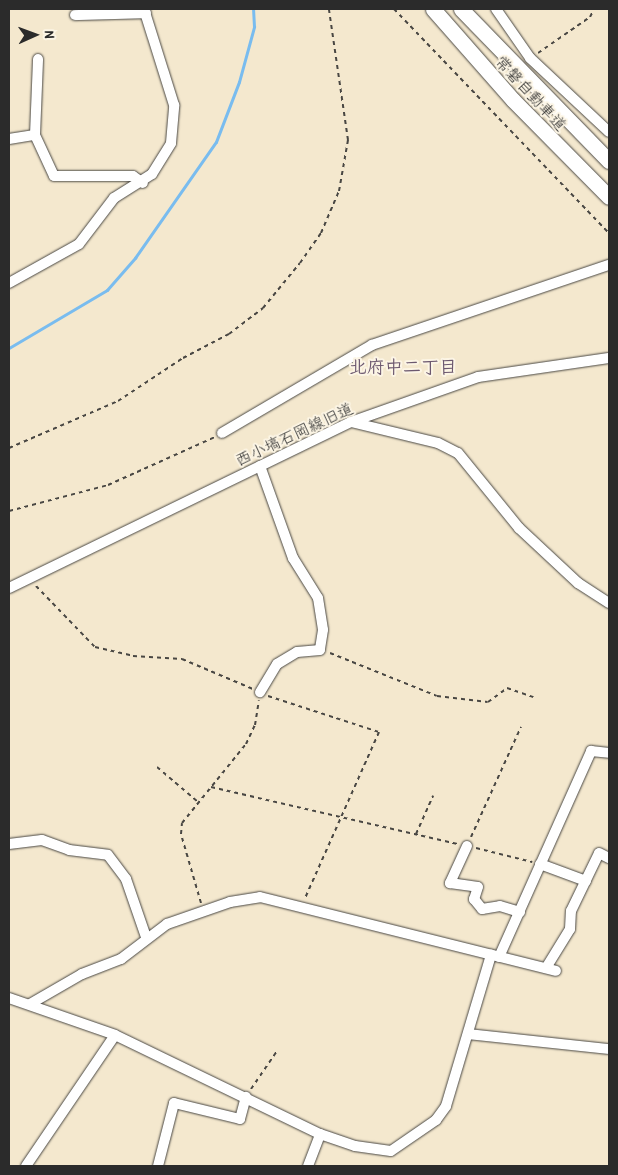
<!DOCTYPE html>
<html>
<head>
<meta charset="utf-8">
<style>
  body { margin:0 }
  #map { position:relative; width:618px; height:1175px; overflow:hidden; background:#f4e8ce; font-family:"Patrick Hand","Klee One",sans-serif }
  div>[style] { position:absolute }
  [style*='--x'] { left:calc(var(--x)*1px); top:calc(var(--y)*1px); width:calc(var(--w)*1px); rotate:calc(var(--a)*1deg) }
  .stream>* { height:2.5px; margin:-1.25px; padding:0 1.25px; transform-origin:1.25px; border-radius:1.25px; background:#79bcef }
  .path>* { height:2px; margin-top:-1px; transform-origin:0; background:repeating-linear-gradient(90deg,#494743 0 4px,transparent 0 8px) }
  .roads { filter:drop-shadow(0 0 1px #494743) drop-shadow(0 0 1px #494743) }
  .minor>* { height:10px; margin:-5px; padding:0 5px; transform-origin:5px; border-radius:5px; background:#fff }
  .highway>* { height:15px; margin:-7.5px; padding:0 7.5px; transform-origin:7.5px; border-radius:7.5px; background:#fff }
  span { translate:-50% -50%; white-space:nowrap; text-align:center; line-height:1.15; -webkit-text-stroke:4px #fcf5e5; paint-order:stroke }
  .street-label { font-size:16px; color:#2b2b2b }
  .neighbourhood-label { font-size:18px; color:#6c586f; font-weight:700 }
  .frame { position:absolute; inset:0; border:10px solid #2b2b2b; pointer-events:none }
  .north { position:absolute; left:10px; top:10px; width:50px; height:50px; -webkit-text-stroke:4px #fcf5e5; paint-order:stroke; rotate:88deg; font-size:14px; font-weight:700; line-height:20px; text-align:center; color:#2b2b2b }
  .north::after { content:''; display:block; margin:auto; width:18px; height:22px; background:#2b2b2b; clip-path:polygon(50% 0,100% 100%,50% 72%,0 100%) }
</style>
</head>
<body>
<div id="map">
  <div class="stream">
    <div style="--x:9;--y:348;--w:114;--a:-30.6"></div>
    <div style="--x:107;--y:290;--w:43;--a:-48.8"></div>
    <div style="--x:135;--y:258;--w:141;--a:-55.1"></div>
    <div style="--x:216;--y:142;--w:64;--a:-69"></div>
    <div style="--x:239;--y:82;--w:57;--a:-74.7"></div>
    <div style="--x:254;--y:27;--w:18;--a:-93"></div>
  </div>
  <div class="path">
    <div style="--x:394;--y:9;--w:310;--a:46.2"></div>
    <div style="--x:538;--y:53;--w:63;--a:-34.7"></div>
    <div style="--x:590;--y:17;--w:9;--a:-63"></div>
    <div style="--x:9;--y:448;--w:119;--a:-23.3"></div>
    <div style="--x:118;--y:401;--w:78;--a:-33.5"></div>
    <div style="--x:183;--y:358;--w:52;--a:-27.6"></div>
    <div style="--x:229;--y:334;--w:43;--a:-37.4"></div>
    <div style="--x:263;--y:308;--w:58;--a:-50.6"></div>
    <div style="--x:300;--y:263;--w:37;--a:-55"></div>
    <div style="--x:321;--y:233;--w:46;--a:-66.8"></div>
    <div style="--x:339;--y:191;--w:52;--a:-80"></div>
    <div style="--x:348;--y:140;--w:132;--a:-98.3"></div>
    <div style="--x:9;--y:511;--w:102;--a:-14.7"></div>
    <div style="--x:108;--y:485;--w:117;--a:-24.2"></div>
    <div style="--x:36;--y:586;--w:85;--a:46"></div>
    <div style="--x:95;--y:647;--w:39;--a:13"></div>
    <div style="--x:133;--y:656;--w:49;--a:3.5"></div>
    <div style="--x:182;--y:659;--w:77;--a:22.9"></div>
    <div style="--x:330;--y:653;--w:115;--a:21.9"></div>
    <div style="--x:437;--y:696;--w:51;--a:6.7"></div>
    <div style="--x:488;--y:702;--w:24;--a:-36"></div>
    <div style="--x:507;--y:688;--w:28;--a:19"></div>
    <div style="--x:268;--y:696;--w:117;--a:18"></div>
    <div style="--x:379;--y:732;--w:182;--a:114"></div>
    <div style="--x:157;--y:767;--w:54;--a:40.5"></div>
    <div style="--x:211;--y:787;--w:253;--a:13"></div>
    <div style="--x:416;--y:834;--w:42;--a:-65.9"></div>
    <div style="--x:471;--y:837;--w:121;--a:-65.6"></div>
    <div style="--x:476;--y:848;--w:58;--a:14"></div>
    <div style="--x:201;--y:903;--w:72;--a:-106.2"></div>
    <div style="--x:181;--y:834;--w:11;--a:-85"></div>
    <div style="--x:182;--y:823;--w:102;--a:-51"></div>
    <div style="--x:246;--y:744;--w:21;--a:-65"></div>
    <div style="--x:255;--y:725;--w:25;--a:-81"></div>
    <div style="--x:251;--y:1089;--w:46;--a:-55.6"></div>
  </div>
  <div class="roads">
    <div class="minor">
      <div style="--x:496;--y:9;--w:60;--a:55.2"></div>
      <div style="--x:530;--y:58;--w:108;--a:43.1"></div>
      <div style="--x:75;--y:15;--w:71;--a:-1.6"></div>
      <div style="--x:35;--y:135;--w:76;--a:-87.7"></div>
      <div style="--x:9;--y:139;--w:26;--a:-9"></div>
      <div style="--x:35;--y:135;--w:45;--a:65.1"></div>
      <div style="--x:54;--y:176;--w:79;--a:0"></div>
      <div style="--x:133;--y:176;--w:12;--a:35"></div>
      <div style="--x:9;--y:283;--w:80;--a:-29.1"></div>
      <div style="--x:79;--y:244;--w:58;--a:-52.7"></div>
      <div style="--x:114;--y:198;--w:45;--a:-32.3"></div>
      <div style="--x:152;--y:174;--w:36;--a:-58"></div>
      <div style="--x:171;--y:143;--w:38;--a:-85"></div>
      <div style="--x:174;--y:105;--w:101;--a:-107.4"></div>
      <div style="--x:351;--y:422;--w:89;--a:13.6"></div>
      <div style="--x:438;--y:443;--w:22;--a:27"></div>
      <div style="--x:458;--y:453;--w:97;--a:50.9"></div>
      <div style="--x:519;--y:528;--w:81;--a:43"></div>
      <div style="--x:578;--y:583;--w:37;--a:33"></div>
      <div style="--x:222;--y:433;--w:174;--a:-30.4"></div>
      <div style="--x:372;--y:345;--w:250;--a:-18.7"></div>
      <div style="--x:260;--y:466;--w:98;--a:70.3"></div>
      <div style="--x:293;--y:558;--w:47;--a:58"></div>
      <div style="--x:318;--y:598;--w:32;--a:81"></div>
      <div style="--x:323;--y:630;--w:20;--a:99"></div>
      <div style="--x:320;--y:650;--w:23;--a:175"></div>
      <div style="--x:297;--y:652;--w:23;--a:149"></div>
      <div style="--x:277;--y:664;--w:33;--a:121"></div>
      <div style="--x:9;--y:588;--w:380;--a:-25.9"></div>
      <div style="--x:351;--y:422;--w:135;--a:-19.5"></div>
      <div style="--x:478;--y:377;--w:132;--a:-8.3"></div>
      <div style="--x:9;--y:844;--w:33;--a:-7"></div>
      <div style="--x:42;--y:840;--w:29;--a:20"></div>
      <div style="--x:69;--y:850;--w:39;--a:7"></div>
      <div style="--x:108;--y:855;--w:30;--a:53"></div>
      <div style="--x:126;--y:879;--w:61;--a:71"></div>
      <div style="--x:467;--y:846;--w:41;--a:114.7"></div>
      <div style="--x:450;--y:883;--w:28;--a:8"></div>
      <div style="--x:478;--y:887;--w:13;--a:108"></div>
      <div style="--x:474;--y:899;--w:13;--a:51"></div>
      <div style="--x:482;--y:909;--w:18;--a:-9"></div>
      <div style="--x:500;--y:906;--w:21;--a:17"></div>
      <div style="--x:540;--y:864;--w:49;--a:20.3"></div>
      <div style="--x:499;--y:957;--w:226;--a:-65.9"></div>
      <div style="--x:591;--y:751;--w:18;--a:6"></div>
      <div style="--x:546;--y:968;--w:46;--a:-58.4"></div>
      <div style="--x:570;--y:929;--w:18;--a:-87"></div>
      <div style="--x:571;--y:911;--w:64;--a:-64.2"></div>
      <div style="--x:599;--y:853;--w:11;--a:27"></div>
      <div style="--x:9;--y:998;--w:112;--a:19.2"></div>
      <div style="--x:115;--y:1035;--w:228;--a:25.8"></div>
      <div style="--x:320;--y:1134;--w:37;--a:19"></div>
      <div style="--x:355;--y:1146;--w:36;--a:8"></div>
      <div style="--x:391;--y:1151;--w:55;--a:-34.6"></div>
      <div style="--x:436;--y:1120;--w:17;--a:-54"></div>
      <div style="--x:446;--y:1106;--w:158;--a:-73.4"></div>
      <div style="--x:30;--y:1004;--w:60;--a:-30"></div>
      <div style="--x:82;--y:974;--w:42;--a:-21"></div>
      <div style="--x:121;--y:959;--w:58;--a:-37.3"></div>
      <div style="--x:167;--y:924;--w:67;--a:-19.2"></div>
      <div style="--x:230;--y:902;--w:30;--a:-9"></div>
      <div style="--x:260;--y:897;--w:305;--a:14"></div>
      <div style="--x:468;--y:1034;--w:142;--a:6.1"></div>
      <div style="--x:26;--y:1166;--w:158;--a:-55.8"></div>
      <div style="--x:158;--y:1166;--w:65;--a:-75.7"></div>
      <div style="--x:174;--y:1103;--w:68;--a:13.6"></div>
      <div style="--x:240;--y:1119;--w:23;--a:-75"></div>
      <div style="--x:308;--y:1166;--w:34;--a:-69"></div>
    </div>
    <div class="highway">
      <div style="--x:433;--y:9;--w:121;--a:48.7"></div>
      <div style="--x:513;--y:100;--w:136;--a:45.3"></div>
      <div style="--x:461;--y:9;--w:212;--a:45.8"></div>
    </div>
  </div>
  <div class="street-label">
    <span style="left:531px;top:93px;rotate:47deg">常磐自動車道</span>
    <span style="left:294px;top:434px;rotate:-25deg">西小塙石岡線旧道</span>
  </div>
  <div class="neighbourhood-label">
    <span style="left:403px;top:367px">北府中二丁目</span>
  </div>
  <div class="frame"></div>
  <div class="north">N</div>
</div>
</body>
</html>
